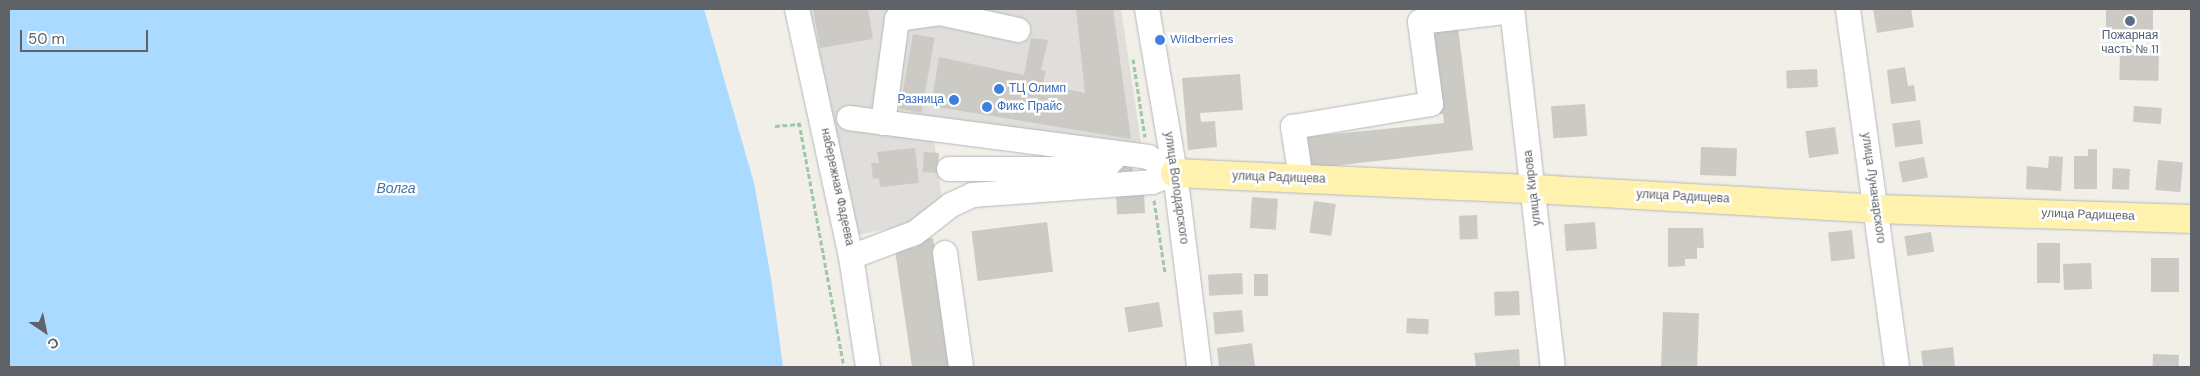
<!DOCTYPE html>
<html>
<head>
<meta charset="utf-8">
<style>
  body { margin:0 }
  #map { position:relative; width:2200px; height:376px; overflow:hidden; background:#f1efe8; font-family:"DM Sans",sans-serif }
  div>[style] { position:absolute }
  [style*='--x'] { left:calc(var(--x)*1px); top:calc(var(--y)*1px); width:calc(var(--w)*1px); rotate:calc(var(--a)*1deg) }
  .industrial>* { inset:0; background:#e0deda }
  .water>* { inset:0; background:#aadaff }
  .building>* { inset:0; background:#cccac5; transform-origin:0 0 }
  .path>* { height:3px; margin-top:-1.5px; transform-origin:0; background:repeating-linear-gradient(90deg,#9cc7a9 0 5px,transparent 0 7.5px) }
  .roads { filter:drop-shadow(0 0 1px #b5b8bc) drop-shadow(0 0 1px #b5b8bc) }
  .minor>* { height:24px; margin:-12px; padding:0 12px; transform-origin:12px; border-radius:12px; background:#fff }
  .major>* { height:28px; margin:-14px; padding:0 14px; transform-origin:14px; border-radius:14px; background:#fff2af }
  .dots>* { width:14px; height:14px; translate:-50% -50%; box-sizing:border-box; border:2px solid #fff; border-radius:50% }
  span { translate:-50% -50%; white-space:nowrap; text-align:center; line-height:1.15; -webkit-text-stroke:5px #fff; paint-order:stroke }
  .service-label { font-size:12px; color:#4e5e75 }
  .shop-label { font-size:12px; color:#366cbe }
  .left { translate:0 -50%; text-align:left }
  .right { translate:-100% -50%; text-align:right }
  .street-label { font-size:12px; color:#5f6368 }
  .water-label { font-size:14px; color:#4174aa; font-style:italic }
  .frame { position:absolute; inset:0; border:10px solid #5f6368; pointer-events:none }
  .north { position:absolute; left:20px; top:306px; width:50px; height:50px; -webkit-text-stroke:4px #fff; paint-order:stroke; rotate:146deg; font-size:14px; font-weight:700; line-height:20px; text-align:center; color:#5f6368 }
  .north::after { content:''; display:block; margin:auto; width:18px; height:22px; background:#5f6368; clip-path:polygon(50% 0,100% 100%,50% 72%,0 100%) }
  .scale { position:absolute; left:20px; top:30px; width:128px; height:22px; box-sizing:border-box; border:2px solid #5f6368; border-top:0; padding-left:6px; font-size:15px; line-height:18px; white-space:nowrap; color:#5f6368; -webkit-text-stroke:4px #fff; paint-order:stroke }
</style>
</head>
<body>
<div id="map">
  <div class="industrial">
    <div style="clip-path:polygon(810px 9px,1121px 9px,1142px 150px,934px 140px,942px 199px,913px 224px,857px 235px)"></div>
  </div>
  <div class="water">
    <div style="clip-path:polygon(9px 9px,704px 9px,754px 183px,771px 278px,783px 367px,9px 367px)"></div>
  </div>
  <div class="building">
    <div style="clip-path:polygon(813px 9px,868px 9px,873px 39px,820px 48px)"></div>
    <div style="clip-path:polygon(1076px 9px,1113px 9px,1131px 139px,931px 106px,939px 57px,1024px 75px,1031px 38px,1048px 40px,1041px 70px,1046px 71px,1043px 84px,1085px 93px)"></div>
    <div style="clip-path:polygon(1873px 9px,1911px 9px,1914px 27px,1877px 33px)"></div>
    <div style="left:2106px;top:9px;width:47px;height:24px"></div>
    <div style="clip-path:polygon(1458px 27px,1473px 150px,1307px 169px,1303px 137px,1444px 123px,1443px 114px,1440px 114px,1430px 30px)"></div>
    <div style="left:913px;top:34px;width:22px;height:76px;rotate:10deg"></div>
    <div style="left:2120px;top:46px;width:39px;height:34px;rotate:1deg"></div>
    <div style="clip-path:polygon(1905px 67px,1908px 86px,1914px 85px,1916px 101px,1891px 104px,1887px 70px)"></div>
    <div style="left:1817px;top:69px;width:18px;height:31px;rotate:87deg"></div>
    <div style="clip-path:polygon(1240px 74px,1243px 110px,1200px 113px,1201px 122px,1215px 121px,1217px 147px,1188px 150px,1182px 78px)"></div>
    <div style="left:1585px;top:104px;width:32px;height:34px;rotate:86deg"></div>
    <div style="left:2134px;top:106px;width:28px;height:16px;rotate:4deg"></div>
    <div style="left:1920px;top:120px;width:24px;height:28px;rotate:83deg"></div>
    <div style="left:1835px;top:127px;width:27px;height:30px;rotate:82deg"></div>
    <div style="left:1701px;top:147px;width:36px;height:28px;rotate:2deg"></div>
    <div style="clip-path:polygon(915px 148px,919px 183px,880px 187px,879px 178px,873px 179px,871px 163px,879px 163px,877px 152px)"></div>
    <div style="clip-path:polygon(2088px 149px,2097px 149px,2097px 189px,2074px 189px,2074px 156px,2088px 156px)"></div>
    <div style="left:924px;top:152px;width:15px;height:20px;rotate:4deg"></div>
    <div style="clip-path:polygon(2049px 156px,2063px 157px,2061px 191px,2026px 189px,2027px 166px,2048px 168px)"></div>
    <div style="left:1924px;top:157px;width:21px;height:26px;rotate:79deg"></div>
    <div style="clip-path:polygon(1121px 160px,1133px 167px,1132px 174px,1127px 178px,1115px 172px)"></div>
    <div style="left:2158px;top:160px;width:25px;height:30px;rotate:5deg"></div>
    <div style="left:2113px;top:168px;width:17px;height:21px;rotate:3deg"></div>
    <div style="left:1144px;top:193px;width:20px;height:28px;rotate:87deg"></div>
    <div style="left:1252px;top:197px;width:26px;height:31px;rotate:4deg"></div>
    <div style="left:1314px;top:201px;width:22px;height:32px;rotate:8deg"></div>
    <div style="left:1477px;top:215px;width:24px;height:18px;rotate:88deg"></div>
    <div style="left:1047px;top:222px;width:50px;height:76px;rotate:83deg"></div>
    <div style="left:1595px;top:222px;width:27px;height:31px;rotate:86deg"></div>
    <div style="clip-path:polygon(1668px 228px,1703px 228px,1704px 248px,1697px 248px,1697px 259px,1685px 259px,1685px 266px,1668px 267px)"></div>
    <div style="left:1852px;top:230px;width:29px;height:24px;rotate:84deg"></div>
    <div style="left:1931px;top:232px;width:20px;height:27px;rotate:81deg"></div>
    <div style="clip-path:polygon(933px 238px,951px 367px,912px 367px,895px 250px,917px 247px,916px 240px)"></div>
    <div style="left:2037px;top:243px;width:23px;height:40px"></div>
    <div style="left:2151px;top:258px;width:28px;height:34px"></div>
    <div style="left:2091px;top:263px;width:26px;height:28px;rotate:88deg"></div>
    <div style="left:1242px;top:273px;width:21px;height:34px;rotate:87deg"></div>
    <div style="left:1254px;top:274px;width:14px;height:22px"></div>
    <div style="left:1519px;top:291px;width:24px;height:25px;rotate:88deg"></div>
    <div style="left:1159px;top:302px;width:25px;height:35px;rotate:81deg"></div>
    <div style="left:1242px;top:310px;width:22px;height:29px;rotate:85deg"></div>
    <div style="left:1663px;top:312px;width:36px;height:55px;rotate:2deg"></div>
    <div style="left:1407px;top:318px;width:22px;height:15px;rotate:3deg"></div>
    <div style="clip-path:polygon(1252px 343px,1255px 367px,1219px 367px,1217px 348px)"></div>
    <div style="clip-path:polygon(1953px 347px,1955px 367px,1923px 367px,1921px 351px)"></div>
    <div style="clip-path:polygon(1519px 349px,1520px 367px,1476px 367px,1474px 353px)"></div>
    <div style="left:2153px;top:354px;width:26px;height:13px;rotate:2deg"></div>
  </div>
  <div class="path">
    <div style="--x:1133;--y:59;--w:79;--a:81.3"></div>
    <div style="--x:799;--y:122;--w:249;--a:79.6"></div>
    <div style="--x:775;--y:126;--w:24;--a:-5"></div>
    <div style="--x:1154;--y:200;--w:74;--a:81.4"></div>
  </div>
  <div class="roads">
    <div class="minor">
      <div style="--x:797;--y:9;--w:254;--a:77.7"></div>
      <div style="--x:851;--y:257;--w:111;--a:81.2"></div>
      <div style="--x:1147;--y:9;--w:166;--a:80.3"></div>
      <div style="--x:1175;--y:173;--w:195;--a:82.9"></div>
      <div style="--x:1512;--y:9;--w:360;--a:83.5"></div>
      <div style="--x:1848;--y:9;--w:361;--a:82.2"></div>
      <div style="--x:940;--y:13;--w:80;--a:12.3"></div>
      <div style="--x:849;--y:118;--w:302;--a:7.4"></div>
      <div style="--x:1148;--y:157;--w:31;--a:31"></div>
      <div style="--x:883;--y:123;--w:105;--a:-82.3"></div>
      <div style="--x:897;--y:19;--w:43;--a:-7.9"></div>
      <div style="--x:940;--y:13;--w:7;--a:-34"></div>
      <div style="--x:949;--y:169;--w:155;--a:0"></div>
      <div style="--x:1104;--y:169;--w:21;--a:-47"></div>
      <div style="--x:1301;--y:179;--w:53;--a:-98.7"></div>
      <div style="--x:1293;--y:127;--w:140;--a:-9.5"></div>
      <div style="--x:1431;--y:104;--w:83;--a:-97.6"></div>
      <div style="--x:1420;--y:22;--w:93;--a:-6.8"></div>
      <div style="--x:945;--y:253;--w:115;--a:82"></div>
      <div style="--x:851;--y:257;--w:68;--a:-20.6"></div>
      <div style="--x:915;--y:233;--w:46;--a:-37.9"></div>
      <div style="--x:951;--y:205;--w:23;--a:-25"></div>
      <div style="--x:972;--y:195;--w:180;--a:-4.1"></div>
      <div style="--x:1152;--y:182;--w:25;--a:-21"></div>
    </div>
    <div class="major">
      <div style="--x:1175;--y:173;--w:359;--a:2.6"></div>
      <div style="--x:1534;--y:189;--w:343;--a:3.3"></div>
      <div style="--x:1876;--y:209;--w:315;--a:1.8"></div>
    </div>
  </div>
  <div class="dots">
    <div style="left:2130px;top:21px;background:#5c6f8a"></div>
    <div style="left:1160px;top:40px;background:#3f7fe0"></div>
    <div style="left:999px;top:89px;background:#3f7fe0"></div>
    <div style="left:954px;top:100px;background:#3f7fe0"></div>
    <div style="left:987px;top:107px;background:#3f7fe0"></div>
  </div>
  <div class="service-label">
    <span style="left:2130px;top:43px">Пожарная<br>часть № 11</span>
  </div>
  <div class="shop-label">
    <span class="left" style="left:1170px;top:40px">Wildberries</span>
    <span class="left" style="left:1009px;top:89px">ТЦ Олимп</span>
    <span class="right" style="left:944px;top:100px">Разница</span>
    <span class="left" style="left:997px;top:107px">Фикс Прайс</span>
  </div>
  <div class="street-label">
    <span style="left:1279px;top:178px;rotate:2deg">улица Радищева</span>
    <span style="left:837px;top:187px;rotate:78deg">набережная Фадеева</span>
    <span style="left:1176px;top:188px;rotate:82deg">улица Володарского</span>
    <span style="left:1533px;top:188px;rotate:-97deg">улица Кирова</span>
    <span style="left:1873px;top:188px;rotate:82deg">улица Луначарского</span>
    <span style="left:1683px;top:197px;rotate:3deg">улица Радищева</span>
    <span style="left:2088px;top:215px;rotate:2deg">улица Радищева</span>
  </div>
  <div class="water-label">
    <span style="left:396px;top:188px">Волга</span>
  </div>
  <div class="frame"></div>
  <div class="north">С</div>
  <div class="scale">50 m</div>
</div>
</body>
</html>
